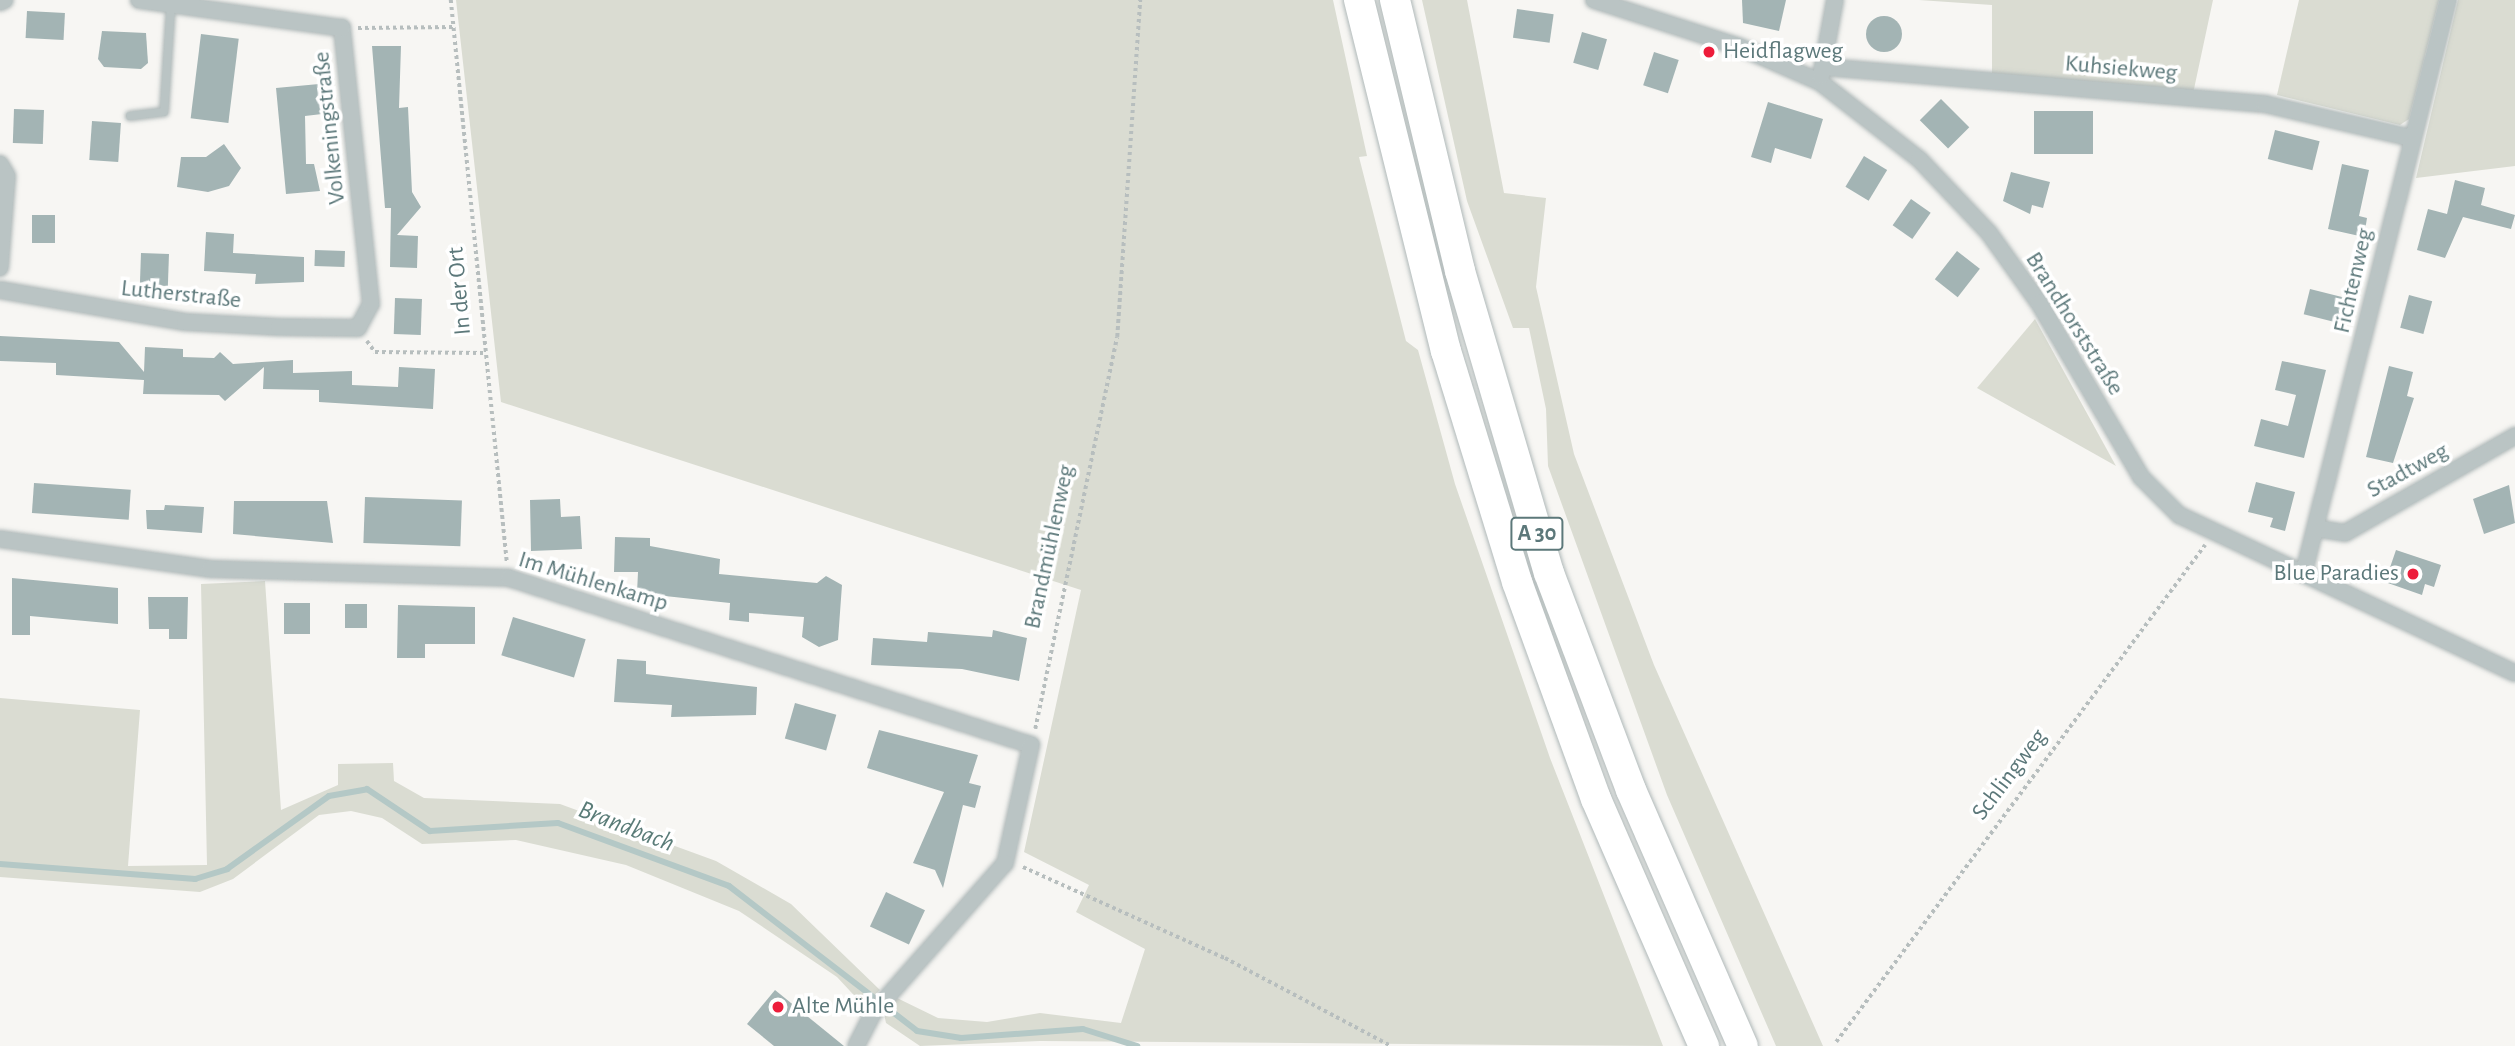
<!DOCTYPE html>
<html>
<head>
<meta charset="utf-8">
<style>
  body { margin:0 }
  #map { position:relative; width:2515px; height:1046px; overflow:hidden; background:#f7f6f3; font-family:"Alegreya Sans",sans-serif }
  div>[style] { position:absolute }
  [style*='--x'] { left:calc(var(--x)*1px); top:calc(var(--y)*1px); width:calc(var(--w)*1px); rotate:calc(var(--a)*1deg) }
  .green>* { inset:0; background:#dadcd2 }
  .stream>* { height:6px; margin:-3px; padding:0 3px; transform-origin:3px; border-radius:3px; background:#b4c8c6 }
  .building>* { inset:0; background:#a3b4b4; transform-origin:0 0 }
  .round { border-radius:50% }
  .path>* { height:3.5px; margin-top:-1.75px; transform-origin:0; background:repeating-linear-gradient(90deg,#b7bebe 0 3.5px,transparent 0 7px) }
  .roads { filter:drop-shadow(0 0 2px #b0b9b9) drop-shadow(0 0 2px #b0b9b9) }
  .lane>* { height:8px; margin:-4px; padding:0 4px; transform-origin:4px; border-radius:4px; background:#bac4c4 }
  .street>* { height:16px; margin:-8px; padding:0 8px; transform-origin:8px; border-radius:8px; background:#bac4c4 }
  .highway>* { height:30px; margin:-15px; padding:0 15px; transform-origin:15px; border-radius:15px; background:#fff }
  .dots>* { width:19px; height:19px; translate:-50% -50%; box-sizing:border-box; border:4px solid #fff; border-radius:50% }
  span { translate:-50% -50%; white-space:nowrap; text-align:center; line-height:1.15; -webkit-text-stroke:7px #fff; paint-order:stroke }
  .shield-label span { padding:2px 5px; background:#fff; border:2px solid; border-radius:5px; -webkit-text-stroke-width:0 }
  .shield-label { font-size:23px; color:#5c787a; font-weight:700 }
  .poi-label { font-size:24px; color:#5c787a }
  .left { translate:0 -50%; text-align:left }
  .right { translate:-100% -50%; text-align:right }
  .street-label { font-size:24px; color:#5c787a }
  .water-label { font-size:26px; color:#5a7c78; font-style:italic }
</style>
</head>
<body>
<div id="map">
  <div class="green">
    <div style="clip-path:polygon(456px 0,1333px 0,1367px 156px,1359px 157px,1406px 341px,1418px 350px,1455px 484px,1550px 758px,1663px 1046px,1040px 1041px,920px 1046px,886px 1023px,884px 1014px,897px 998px,938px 1018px,987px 1022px,1040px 1013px,1121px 1023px,1145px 949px,1076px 912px,1089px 885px,1024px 852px,1081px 590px,501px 402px)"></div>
    <div style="clip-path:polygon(1422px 0,1467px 0,1504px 193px,1546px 198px,1536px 287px,1574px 454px,1654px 665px,1823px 1046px,1776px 1046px,1667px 795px,1548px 466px,1546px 409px,1529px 328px,1513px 328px,1467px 201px)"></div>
    <div style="clip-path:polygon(1919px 0,2213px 0,2191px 103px,1992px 75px,1992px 5px)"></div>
    <div style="clip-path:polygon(2299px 0,2439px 0,2409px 119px,2400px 125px,2277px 95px)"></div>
    <div style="clip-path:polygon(2458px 0,2515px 0,2515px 166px,2416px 178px)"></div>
    <div style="clip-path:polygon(2035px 319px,2116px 466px,1977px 388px)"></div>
    <div style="clip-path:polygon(265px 581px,281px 810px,338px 785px,338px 764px,393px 763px,394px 781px,424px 798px,560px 804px,716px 861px,791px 904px,880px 990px,863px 1005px,837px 977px,739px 911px,626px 865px,516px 840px,422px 844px,382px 818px,351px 811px,319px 815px,233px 879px,200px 892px,0 877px,0 698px,140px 710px,128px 866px,207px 865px,201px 584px)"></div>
  </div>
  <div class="stream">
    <div style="--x:0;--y:864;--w:196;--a:4.4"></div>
    <div style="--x:195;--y:879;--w:34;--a:-17"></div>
    <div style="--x:227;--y:869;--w:125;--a:-35.6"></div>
    <div style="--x:329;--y:796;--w:39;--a:-10"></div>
    <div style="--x:367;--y:789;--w:76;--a:33.7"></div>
    <div style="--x:430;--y:831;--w:128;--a:-3.6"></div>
    <div style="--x:558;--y:823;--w:182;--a:20.2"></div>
    <div style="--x:729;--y:886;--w:237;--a:37.6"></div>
    <div style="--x:917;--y:1031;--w:45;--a:9"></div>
    <div style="--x:961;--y:1038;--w:122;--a:-4.2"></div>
    <div style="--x:1083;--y:1029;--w:57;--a:17.5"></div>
  </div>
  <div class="building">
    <div style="clip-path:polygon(1742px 0,1786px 0,1779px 31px,1743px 23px)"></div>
    <div style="left:1517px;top:9px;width:37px;height:29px;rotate:8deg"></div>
    <div style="left:27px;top:11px;width:38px;height:27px;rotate:3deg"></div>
    <div class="round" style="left:1866px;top:16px;width:36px;height:36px"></div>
    <div style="clip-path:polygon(102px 31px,146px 33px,148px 63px,141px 69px,104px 67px,98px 59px)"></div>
    <div style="left:1582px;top:32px;width:26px;height:32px;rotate:16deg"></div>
    <div style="left:201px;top:34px;width:38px;height:85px;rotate:7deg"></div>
    <div style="clip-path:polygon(372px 46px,401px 46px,399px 108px,408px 107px,412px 192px,421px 207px,397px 235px,418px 236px,417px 268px,390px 267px,391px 208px,385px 208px)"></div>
    <div style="left:1654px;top:52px;width:26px;height:35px;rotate:18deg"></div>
    <div style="clip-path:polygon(319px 84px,322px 114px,305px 116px,306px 164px,314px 164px,320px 191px,286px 194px,276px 88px)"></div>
    <div style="left:1941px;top:99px;width:40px;height:30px;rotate:45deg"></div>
    <div style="clip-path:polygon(1768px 102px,1823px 119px,1811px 159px,1775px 148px,1771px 163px,1751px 157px)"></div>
    <div style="left:14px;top:109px;width:30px;height:34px;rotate:2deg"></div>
    <div style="left:2093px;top:111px;width:43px;height:59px;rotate:90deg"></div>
    <div style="left:92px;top:121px;width:29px;height:39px;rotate:4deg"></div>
    <div style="left:2275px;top:130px;width:46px;height:30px;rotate:14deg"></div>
    <div style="clip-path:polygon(224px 144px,241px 168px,229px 186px,208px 192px,177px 187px,181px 157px,206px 157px)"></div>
    <div style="left:1864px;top:156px;width:27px;height:36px;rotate:31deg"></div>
    <div style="clip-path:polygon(2342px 164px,2369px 170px,2359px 216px,2367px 218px,2364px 237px,2328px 229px)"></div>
    <div style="clip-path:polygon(2011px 172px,2050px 182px,2043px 208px,2032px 205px,2030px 214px,2003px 201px)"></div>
    <div style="clip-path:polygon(2455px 180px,2485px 188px,2481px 205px,2515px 215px,2511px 229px,2463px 217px,2445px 258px,2417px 250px,2428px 209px,2447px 214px)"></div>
    <div style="left:1911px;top:199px;width:24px;height:32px;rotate:35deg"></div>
    <div style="left:32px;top:215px;width:23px;height:28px"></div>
    <div style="clip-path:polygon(206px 232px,234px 234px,233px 253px,304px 257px,304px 282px,255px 284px,256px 274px,204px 271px)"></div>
    <div style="left:315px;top:250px;width:30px;height:16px;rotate:2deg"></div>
    <div style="left:1957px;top:251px;width:29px;height:36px;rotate:38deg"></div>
    <div style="left:141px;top:253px;width:28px;height:32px;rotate:2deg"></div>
    <div style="left:2310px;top:289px;width:36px;height:26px;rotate:14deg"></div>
    <div style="left:2409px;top:295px;width:24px;height:34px;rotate:15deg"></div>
    <div style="left:395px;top:298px;width:27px;height:36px;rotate:2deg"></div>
    <div style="clip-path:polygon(0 336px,119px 342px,144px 372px,145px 347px,183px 349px,183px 357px,214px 358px,220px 352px,233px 364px,293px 360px,293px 373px,352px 371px,352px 385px,398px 387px,399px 367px,435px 369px,433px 409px,319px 402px,319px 390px,263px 389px,264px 367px,225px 401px,219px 395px,143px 394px,144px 380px,56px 375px,56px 363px,0 361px)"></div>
    <div style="clip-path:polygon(2282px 361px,2326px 370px,2304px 458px,2254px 446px,2261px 419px,2288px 426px,2296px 395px,2275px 390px)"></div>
    <div style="clip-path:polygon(2389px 366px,2413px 372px,2407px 396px,2414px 398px,2393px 463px,2366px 457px)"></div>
    <div style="clip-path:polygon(2256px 482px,2295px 492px,2285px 531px,2270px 527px,2273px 518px,2248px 512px)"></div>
    <div style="left:34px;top:483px;width:97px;height:30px;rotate:4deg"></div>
    <div style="clip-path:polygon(2509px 485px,2515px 523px,2484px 534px,2473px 499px)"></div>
    <div style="left:365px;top:497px;width:97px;height:46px;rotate:2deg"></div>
    <div style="clip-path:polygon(560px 499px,561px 517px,580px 516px,582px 549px,531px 551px,530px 500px)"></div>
    <div style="clip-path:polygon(234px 501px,327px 501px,333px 543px,233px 534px)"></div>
    <div style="clip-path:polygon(165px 505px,204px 507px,202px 533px,147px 529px,146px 510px,164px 510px)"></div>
    <div style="clip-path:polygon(615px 537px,650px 538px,650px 546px,720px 559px,719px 574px,817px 583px,826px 576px,842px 585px,838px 640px,819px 647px,802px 637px,804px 617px,749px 613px,749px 622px,729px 620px,730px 603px,637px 593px,638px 572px,614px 572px)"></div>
    <div style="clip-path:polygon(2396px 550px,2441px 565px,2434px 587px,2425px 584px,2422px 595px,2385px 582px)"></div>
    <div style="clip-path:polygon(12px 578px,118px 588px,118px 624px,30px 616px,30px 635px,12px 635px)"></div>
    <div style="clip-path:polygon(148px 597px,188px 597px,187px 639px,169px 639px,169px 629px,149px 629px)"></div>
    <div style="left:284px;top:603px;width:26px;height:31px"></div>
    <div style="left:345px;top:604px;width:22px;height:24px"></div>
    <div style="clip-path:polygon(398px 605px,475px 607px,475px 644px,425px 644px,425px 658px,397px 658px)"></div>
    <div style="left:513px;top:617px;width:76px;height:40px;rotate:17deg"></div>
    <div style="clip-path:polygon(993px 630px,1027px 638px,1019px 681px,962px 669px,871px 665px,873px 638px,927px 642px,928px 632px,992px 637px)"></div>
    <div style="clip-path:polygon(617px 659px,646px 661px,646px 674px,757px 687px,756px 715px,671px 717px,672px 705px,614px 702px)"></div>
    <div style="left:795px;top:703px;width:43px;height:37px;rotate:16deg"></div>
    <div style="clip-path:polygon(879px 730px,978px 755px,969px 783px,981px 786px,975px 808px,963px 805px,943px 888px,935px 870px,913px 863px,944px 792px,867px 768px)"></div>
    <div style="left:886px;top:892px;width:43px;height:38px;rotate:25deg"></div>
    <div style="clip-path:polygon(775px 990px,844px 1046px,774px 1046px,747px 1024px)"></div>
  </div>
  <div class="path">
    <div style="--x:451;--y:0;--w:565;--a:84.31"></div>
    <div style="--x:358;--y:28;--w:96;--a:-0.6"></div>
    <div style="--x:367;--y:341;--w:14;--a:54"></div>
    <div style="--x:375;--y:352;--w:108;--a:0.5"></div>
    <div style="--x:1035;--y:729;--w:400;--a:-78.2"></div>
    <div style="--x:1117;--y:337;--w:338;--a:-86.1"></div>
    <div style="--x:1023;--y:867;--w:222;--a:24.3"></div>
    <div style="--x:1225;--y:958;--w:188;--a:27.9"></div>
    <div style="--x:1836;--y:1042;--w:619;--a:-53.41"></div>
  </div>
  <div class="roads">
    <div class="lane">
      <div style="--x:130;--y:116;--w:34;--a:-7"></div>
      <div style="--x:164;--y:112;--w:108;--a:-86.3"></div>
    </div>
    <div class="street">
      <div style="--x:1594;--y:0;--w:153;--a:17.8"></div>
      <div style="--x:1740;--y:47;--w:87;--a:23.6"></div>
      <div style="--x:1820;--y:82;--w:125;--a:37.9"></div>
      <div style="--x:1919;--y:159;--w:102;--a:46.6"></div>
      <div style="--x:1989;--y:233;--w:86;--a:54.5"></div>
      <div style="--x:2039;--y:303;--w:202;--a:59.6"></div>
      <div style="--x:2141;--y:477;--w:54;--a:45"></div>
      <div style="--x:2179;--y:515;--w:371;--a:25.2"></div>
      <div style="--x:0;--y:2;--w:5;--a:-22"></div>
      <div style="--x:1823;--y:67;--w:444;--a:4.8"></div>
      <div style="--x:2265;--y:104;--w:150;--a:13.1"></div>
      <div style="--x:1821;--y:76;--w:77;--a:-79.6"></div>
      <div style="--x:0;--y:164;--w:14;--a:60"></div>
      <div style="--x:7;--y:176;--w:92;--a:94.4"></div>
      <div style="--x:0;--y:290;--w:188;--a:9.8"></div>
      <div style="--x:185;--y:322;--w:94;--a:3"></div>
      <div style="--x:279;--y:327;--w:79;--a:0.7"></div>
      <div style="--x:358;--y:328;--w:27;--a:-62"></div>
      <div style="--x:371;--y:304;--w:278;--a:-96"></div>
      <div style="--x:342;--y:28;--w:205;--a:-172.1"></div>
      <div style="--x:2320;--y:529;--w:25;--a:9"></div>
      <div style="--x:2345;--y:533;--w:196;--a:-29.7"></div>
      <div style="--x:0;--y:539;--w:212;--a:8.1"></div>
      <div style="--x:210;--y:569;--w:299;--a:1.7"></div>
      <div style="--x:509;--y:578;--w:548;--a:17.74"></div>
      <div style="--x:1031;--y:745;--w:121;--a:102.4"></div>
      <div style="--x:1005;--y:863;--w:200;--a:131.3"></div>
      <div style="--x:873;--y:1013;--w:37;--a:117"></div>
      <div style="--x:2304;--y:572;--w:590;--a:-75.87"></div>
    </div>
    <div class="highway">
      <div style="--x:1359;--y:0;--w:362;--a:76.1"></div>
      <div style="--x:1446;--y:351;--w:242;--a:72.9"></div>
      <div style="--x:1517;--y:582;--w:231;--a:70"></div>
      <div style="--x:1596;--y:799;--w:270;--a:66.4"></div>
      <div style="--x:1395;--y:0;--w:279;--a:76.5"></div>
      <div style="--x:1460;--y:271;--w:315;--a:73.6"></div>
      <div style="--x:1549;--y:573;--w:232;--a:69.3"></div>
      <div style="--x:1631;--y:790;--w:279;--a:66.4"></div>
    </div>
  </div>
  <div class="dots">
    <div style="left:1709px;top:52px;background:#ed1d3b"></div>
    <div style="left:2413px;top:574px;background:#ed1d3b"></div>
    <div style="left:778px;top:1007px;background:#ed1d3b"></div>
  </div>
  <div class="shield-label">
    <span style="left:1537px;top:534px">A 30</span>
  </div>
  <div class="poi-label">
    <span class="left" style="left:1723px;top:52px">Heidflagweg</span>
    <span class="right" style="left:2399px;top:574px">Blue Paradies</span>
    <span class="left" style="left:792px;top:1007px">Alte Mühle</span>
  </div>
  <div class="street-label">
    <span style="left:2121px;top:69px;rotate:5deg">Kuhsiekweg</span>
    <span style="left:330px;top:128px;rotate:-96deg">Volkeningstraße</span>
    <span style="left:2354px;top:281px;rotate:-77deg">Fichtenweg</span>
    <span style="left:460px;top:291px;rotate:-95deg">In der Ort</span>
    <span style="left:181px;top:295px;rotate:6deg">Lutherstraße</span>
    <span style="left:2074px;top:324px;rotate:58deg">Brandhorststraße</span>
    <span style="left:2408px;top:471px;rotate:-29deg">Stadtweg</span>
    <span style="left:1050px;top:547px;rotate:-78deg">Brandmühlenweg</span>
    <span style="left:593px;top:582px;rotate:17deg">Im Mühlenkamp</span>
    <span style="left:2010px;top:775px;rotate:-53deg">Schlingweg</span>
  </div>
  <div class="water-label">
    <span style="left:626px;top:827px;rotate:21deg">Brandbach</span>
  </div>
</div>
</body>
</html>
